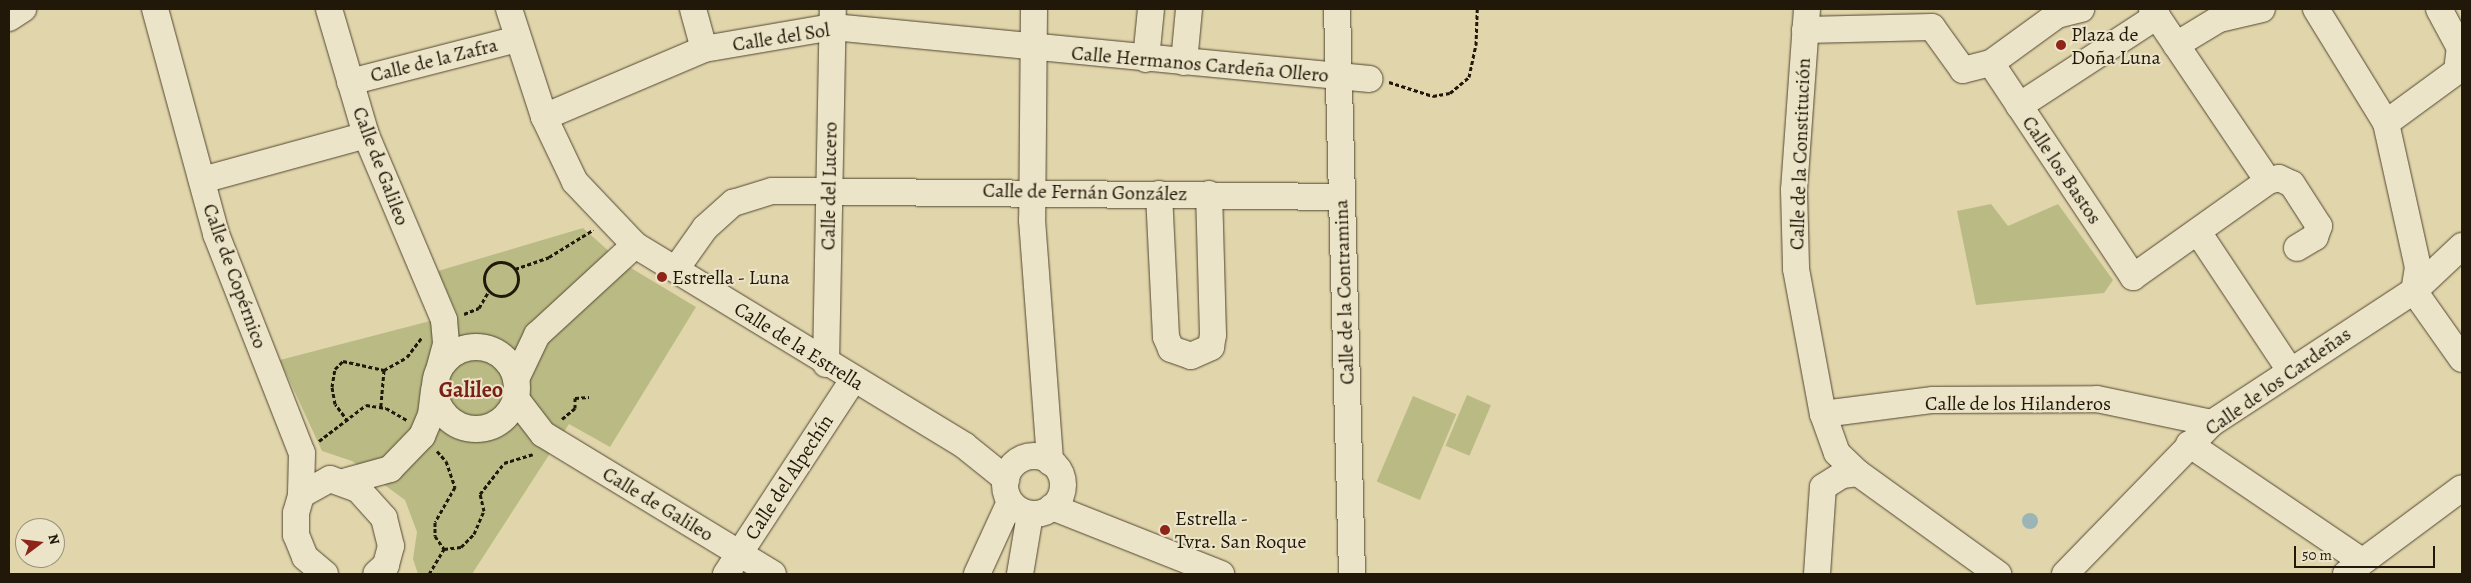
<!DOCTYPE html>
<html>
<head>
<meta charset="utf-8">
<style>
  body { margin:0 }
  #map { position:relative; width:2471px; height:583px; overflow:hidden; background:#e1d5ab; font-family:Alegreya,serif }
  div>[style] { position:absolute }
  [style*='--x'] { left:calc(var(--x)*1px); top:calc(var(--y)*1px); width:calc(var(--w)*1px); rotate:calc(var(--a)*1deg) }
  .green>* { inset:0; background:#babb84; transform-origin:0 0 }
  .water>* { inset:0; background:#9bb5b6 }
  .round { border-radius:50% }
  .path>* { height:3px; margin-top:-1.5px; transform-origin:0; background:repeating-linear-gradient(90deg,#22180a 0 4px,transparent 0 6.5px) }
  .path>.ring { margin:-1.5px; padding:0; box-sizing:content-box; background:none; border:3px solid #22180a; border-radius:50% }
  .roads { filter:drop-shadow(0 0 1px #524732) drop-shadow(0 0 1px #524732) }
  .minor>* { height:26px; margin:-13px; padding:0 13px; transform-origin:13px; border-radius:13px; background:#ece4c8 }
  .minor>.ring { margin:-13px; padding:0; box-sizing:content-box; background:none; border:26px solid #ece4c8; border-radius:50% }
  .dots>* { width:14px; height:14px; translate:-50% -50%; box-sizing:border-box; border:2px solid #ece4c8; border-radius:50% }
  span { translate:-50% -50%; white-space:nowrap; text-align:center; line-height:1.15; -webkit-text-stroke:4px #ece4c8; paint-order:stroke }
  .poi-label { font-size:20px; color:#22180a }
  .left { translate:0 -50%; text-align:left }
  .street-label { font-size:20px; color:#22180a }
  .quarter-label { font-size:22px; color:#7a1f14; font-weight:700 }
  .frame { position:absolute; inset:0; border:10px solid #22180a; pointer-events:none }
  .north { position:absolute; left:15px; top:518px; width:50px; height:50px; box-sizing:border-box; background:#ece4c8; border:1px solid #9b927c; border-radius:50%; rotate:75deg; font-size:14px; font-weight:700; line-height:20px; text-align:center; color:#22180a }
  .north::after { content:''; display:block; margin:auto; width:18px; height:22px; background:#8f2418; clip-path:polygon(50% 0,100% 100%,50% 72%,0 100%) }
  .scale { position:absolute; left:2294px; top:546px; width:141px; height:22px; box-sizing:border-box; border:2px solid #22180a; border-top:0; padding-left:6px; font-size:15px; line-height:18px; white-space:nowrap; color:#22180a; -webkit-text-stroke:4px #ece4c8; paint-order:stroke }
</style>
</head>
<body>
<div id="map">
  <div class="green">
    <div style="clip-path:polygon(1991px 204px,2008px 226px,2058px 204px,2113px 280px,2104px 293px,1976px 305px,1957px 211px)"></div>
    <div style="clip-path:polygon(583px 228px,621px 262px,696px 307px,610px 447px,569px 424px,472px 574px,418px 574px,413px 559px,417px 532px,405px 500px,352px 461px,322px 451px,280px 360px,457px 314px,438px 271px)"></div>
    <div style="left:1467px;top:395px;width:26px;height:55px;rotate:23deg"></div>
    <div style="left:1413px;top:396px;width:47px;height:93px;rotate:23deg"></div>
  </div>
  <div class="water">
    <div class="round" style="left:2022px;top:513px;width:16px;height:16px"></div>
  </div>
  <div class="path">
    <div style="--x:1389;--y:82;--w:46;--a:17.7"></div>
    <div style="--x:1433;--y:96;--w:17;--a:-10"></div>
    <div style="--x:1450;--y:93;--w:25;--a:-40"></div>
    <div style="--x:1469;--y:77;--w:33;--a:-78"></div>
    <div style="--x:1476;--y:45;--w:36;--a:-88"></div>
    <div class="ring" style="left:484px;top:262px;width:31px;height:31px"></div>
    <div style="--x:515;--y:269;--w:36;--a:-19"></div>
    <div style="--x:549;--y:257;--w:52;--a:-31.5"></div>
    <div style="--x:464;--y:314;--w:16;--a:-22"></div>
    <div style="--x:479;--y:308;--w:20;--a:-60"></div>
    <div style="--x:384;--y:370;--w:26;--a:-29"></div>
    <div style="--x:407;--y:357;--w:25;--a:-53"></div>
    <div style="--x:562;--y:419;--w:17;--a:-40"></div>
    <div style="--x:575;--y:408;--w:10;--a:-90"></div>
    <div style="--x:575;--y:398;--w:14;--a:-4"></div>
    <div style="--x:348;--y:421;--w:21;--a:-127"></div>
    <div style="--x:335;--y:404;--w:17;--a:-100"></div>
    <div style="--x:332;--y:387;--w:18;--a:-81"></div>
    <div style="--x:335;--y:369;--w:11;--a:-45"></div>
    <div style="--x:343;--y:361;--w:42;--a:12.4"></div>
    <div style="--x:384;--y:370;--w:37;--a:95"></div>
    <div style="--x:319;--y:441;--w:59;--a:-37.5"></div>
    <div style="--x:366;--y:405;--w:20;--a:9"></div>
    <div style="--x:386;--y:408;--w:24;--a:30"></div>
    <div style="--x:437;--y:451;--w:13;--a:48"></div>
    <div style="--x:446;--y:461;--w:28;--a:71"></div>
    <div style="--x:455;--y:487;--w:40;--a:119.7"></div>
    <div style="--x:435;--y:522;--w:14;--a:90"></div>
    <div style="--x:435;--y:536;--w:16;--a:55"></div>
    <div style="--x:444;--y:549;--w:17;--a:-7"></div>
    <div style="--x:461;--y:547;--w:18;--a:-45"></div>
    <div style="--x:474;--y:534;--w:25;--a:-67"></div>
    <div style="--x:484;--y:511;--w:17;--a:-103"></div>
    <div style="--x:480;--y:494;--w:39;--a:-52"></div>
    <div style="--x:504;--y:463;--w:30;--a:-17"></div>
    <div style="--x:429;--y:574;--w:29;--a:-59"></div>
  </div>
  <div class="roads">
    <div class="minor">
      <div style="--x:155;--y:9;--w:233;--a:74.8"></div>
      <div style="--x:216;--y:234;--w:235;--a:68.6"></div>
      <div style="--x:302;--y:453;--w:42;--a:91.4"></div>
      <div style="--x:329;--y:9;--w:131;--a:73.6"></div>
      <div style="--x:366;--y:135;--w:201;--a:67.1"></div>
      <div style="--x:444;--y:320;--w:24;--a:85"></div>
      <div style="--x:446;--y:344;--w:24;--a:105"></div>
      <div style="--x:509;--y:9;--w:114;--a:72"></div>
      <div style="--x:544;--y:117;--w:72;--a:64.5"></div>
      <div style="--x:575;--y:182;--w:87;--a:46.4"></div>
      <div style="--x:635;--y:245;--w:386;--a:31.3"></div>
      <div style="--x:965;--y:446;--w:53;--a:38.8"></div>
      <div style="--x:693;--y:9;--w:41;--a:74.6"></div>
      <div style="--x:1034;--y:9;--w:211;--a:90.5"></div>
      <div style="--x:1032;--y:220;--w:243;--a:85.7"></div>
      <div style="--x:1337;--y:9;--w:565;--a:88.48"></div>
      <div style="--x:1807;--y:9;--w:181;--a:94.1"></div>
      <div style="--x:1794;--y:190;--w:79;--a:88.5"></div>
      <div style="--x:1796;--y:269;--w:147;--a:79.5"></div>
      <div style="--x:1823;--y:414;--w:41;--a:70.3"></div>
      <div style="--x:1837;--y:453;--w:29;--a:44"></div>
      <div style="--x:1858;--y:473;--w:173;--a:35.8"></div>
      <div style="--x:2152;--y:9;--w:207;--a:56"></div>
      <div style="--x:2316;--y:9;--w:134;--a:58.4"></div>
      <div style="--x:2386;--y:123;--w:148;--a:77.5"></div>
      <div style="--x:2418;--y:267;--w:24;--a:99"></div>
      <div style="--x:2414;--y:291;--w:83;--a:54.8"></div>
      <div style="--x:9;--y:18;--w:17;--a:-33"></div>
      <div style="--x:1805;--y:30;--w:127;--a:-1.4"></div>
      <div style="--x:1932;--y:27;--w:53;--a:54.2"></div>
      <div style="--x:1963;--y:70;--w:29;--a:-14"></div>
      <div style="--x:1991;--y:63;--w:82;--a:-36"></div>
      <div style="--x:2057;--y:15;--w:25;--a:-14"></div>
      <div style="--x:2176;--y:45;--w:50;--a:-31.2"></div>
      <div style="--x:2219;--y:19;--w:44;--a:-13.1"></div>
      <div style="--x:1146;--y:59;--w:50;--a:-84.3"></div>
      <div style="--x:1184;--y:62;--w:53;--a:-84.6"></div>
      <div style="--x:1991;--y:63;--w:257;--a:56.4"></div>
      <div style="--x:2133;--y:277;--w:166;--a:-35.4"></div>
      <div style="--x:2268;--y:181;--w:11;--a:-15"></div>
      <div style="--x:2279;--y:178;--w:14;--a:25"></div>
      <div style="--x:2292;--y:184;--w:50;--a:57.3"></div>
      <div style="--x:2319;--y:226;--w:12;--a:110"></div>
      <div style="--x:2315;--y:237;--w:21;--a:149"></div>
      <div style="--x:350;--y:82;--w:173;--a:-14.4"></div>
      <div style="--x:2019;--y:106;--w:165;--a:-33.1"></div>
      <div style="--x:544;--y:117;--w:174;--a:-23"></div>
      <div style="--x:704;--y:49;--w:131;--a:-9.7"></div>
      <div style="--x:833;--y:27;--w:539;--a:5.54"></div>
      <div style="--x:2386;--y:123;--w:88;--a:-36.2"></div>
      <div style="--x:2457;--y:71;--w:23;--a:-83"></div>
      <div style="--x:2460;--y:48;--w:44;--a:-118.3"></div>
      <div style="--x:202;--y:180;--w:170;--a:-15.3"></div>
      <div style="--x:1159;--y:194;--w:143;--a:87.2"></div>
      <div style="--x:1166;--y:337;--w:13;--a:67"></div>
      <div style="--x:1171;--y:349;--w:21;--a:19"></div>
      <div style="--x:1191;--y:356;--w:22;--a:-24"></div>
      <div style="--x:1211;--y:347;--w:12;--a:-81"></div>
      <div style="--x:1213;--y:335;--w:141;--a:-91.6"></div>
      <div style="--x:2198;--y:232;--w:164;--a:56.4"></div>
      <div style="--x:676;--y:269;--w:50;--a:-54.7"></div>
      <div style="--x:705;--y:228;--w:38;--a:-42"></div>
      <div style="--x:733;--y:203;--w:41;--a:-17.1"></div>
      <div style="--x:772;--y:191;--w:569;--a:0.6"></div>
      <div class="ring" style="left:435px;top:347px;width:56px;height:56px"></div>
      <div style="--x:826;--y:364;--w:355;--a:-88.9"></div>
      <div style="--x:516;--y:379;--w:49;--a:-64.5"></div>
      <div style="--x:537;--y:335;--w:133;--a:-42.6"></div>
      <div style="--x:516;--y:399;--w:44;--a:52.4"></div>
      <div style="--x:543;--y:434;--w:269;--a:31.3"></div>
      <div style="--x:1823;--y:414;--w:111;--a:-7.3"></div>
      <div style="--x:1933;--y:400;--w:164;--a:-0.3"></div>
      <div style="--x:2097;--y:399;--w:117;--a:11.8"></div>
      <div style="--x:2189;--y:444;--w:209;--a:34.1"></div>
      <div class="ring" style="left:1005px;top:456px;width:32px;height:32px"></div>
      <div style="--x:347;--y:481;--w:45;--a:-15.6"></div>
      <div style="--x:390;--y:469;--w:46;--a:-45.9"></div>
      <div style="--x:422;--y:436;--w:23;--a:-67"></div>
      <div style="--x:431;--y:415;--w:26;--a:-83"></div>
      <div style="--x:1052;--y:507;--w:182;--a:21.6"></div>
      <div style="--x:325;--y:574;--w:26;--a:-140"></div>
      <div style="--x:305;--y:557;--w:24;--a:-112"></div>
      <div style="--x:296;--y:535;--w:22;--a:-90"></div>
      <div style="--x:296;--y:513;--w:19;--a:-74"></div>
      <div style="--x:301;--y:495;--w:33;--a:-29"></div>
      <div style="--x:330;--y:479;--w:30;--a:20"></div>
      <div style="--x:358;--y:489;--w:39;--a:48"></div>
      <div style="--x:384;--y:518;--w:29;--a:76"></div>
      <div style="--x:391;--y:546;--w:20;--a:105"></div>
      <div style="--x:386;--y:565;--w:13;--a:138"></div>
      <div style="--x:726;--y:574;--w:232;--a:-56.8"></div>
      <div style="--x:977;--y:574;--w:79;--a:-65.4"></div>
      <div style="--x:1020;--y:574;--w:61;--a:-80.5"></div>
      <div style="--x:1817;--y:574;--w:87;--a:-86.1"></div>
      <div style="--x:1823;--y:487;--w:22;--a:-32"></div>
      <div style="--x:1842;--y:475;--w:16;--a:-7"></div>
      <div style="--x:2065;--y:574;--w:211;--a:-45.8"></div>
      <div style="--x:2212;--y:423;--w:241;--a:-33.2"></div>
      <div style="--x:2414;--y:291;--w:66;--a:-43.2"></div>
      <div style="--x:2346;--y:574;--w:144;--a:-36.6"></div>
    </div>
  </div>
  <div class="dots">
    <div style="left:2061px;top:45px;background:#8f2418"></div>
    <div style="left:662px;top:277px;background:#8f2418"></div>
    <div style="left:1165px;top:530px;background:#8f2418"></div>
  </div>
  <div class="poi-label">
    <span class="left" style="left:2071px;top:46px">Plaza de<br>Doña Luna</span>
    <span class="left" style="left:672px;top:277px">Estrella - Luna</span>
    <span class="left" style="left:1175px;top:530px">Estrella -<br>Tvra. San Roque</span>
  </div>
  <div class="street-label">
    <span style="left:781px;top:37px;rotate:-9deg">Calle del Sol</span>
    <span style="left:434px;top:60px;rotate:-14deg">Calle de la Zafra</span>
    <span style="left:1200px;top:64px;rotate:5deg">Calle Hermanos Cardeña Ollero</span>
    <span style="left:1800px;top:154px;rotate:-88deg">Calle de la Constitución</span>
    <span style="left:381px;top:166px;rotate:69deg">Calle de Galileo</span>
    <span style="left:2062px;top:170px;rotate:56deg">Calle los Bastos</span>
    <span style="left:829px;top:186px;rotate:-89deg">Calle del Lucero</span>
    <span style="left:1085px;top:192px;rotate:1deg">Calle de Fernán González</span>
    <span style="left:235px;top:276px;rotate:70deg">Calle de Copérnico</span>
    <span style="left:1344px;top:292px;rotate:-92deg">Calle de la Contramina</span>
    <span style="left:799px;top:346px;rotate:32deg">Calle de la Estrella</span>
    <span style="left:2278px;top:381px;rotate:-35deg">Calle de los Cardeñas</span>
    <span style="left:2018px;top:403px">Calle de los Hilanderos</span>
    <span style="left:789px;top:477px;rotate:-57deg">Calle del Alpechín</span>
    <span style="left:658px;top:504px;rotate:31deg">Calle de Galileo</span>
  </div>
  <div class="quarter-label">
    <span style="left:471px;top:391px">Galileo</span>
  </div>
  <div class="frame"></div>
  <div class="north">N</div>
  <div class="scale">50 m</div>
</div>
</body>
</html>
